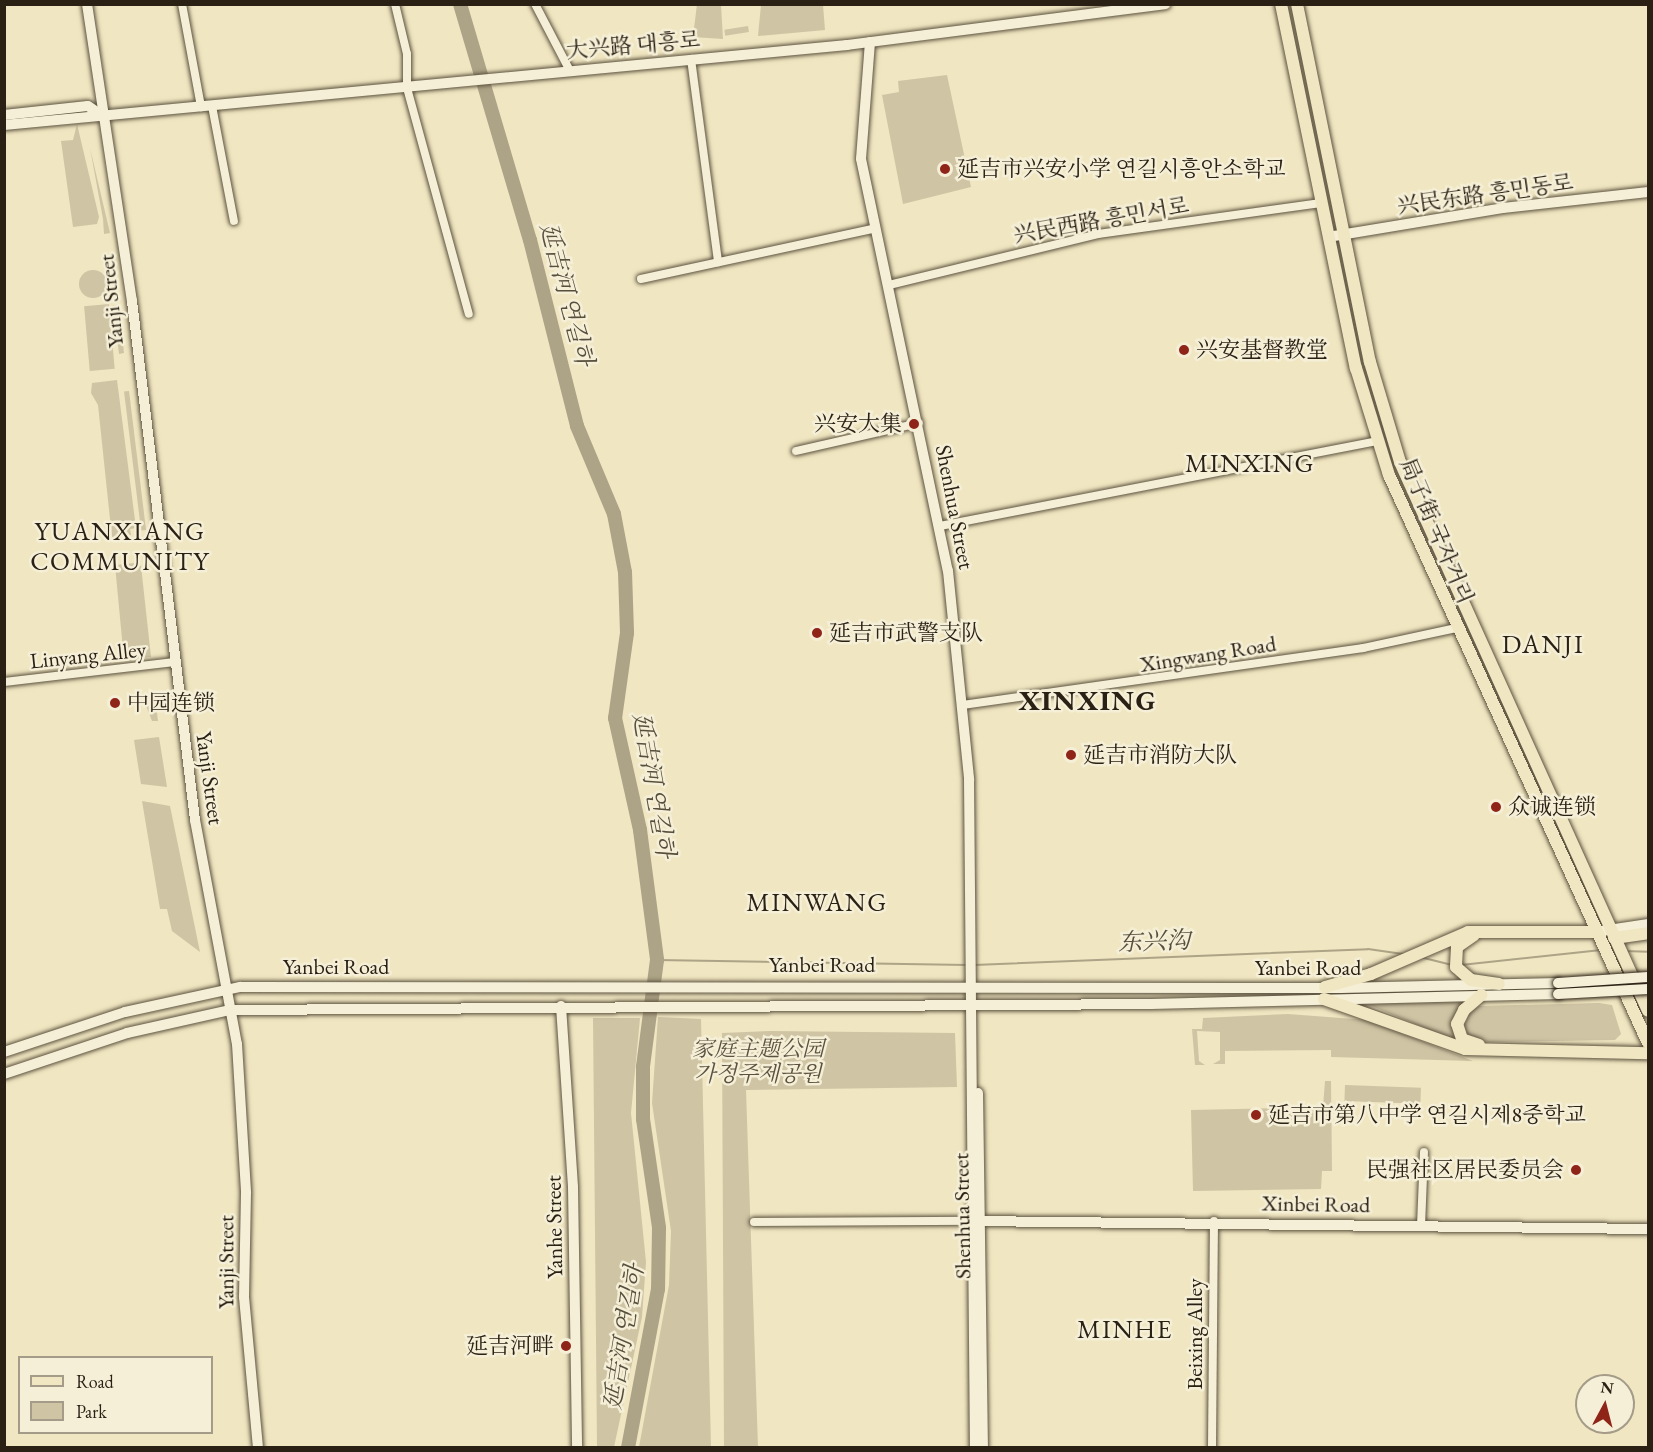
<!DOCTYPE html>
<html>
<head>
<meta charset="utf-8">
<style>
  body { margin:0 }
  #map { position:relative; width:1653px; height:1452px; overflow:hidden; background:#f0e6c1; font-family:"EB Garamond","Noto Serif SC","Noto Serif KR",serif }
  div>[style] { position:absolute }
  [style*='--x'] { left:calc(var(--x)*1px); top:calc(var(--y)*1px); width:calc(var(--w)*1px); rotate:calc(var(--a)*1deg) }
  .green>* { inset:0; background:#cfc4a4; transform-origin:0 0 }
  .round { border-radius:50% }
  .stream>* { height:2px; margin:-1px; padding:0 1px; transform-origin:1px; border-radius:1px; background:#ada386 }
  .river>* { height:14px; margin:-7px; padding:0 7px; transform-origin:7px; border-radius:7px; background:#ada386 }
  .roads { filter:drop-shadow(0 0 2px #5c523f) drop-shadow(0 0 2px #5c523f) }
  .street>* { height:8px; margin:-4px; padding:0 4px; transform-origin:4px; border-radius:4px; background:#f5efd7 }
  .secondary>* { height:10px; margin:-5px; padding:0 5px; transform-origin:5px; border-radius:5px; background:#f5efd7 }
  .primary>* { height:12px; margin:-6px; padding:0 6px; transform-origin:6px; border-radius:6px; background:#f0e6c1 }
  .bridges { filter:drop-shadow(0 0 2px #2b2014) drop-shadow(0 0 2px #2b2014) }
  .secondary-bridge>* { height:10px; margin:-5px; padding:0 5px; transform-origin:5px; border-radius:5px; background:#f5efd7 }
  .dots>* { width:16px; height:16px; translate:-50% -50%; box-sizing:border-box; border:3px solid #f5efd7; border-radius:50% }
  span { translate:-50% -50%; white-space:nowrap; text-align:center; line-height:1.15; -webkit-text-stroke:5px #f5efd7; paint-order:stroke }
  .street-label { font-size:22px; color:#2b2014 }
  .poi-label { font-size:22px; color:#2b2014 }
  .left { translate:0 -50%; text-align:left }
  .right { translate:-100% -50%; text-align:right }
  .park-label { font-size:22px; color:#5c513f; font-style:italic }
  .water-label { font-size:24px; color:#584e3c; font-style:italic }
  .quarter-label { font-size:26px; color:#2b2014; letter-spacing:1.5px }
  .district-label { font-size:28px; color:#2b2014; font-weight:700; letter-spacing:1.5px }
  .frame { position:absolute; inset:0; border:6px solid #2b2014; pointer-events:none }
  .legend { position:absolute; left:18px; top:1356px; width:195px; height:78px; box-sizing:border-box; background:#f5efd7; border:2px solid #a49c89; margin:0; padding:8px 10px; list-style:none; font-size:18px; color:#2b2014 }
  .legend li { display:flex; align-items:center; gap:12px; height:30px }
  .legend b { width:30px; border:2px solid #a49c89 }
  .north { position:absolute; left:1575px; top:1374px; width:60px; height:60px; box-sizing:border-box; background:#f5efd7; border:2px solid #a49c89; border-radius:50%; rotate:7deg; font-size:16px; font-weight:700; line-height:24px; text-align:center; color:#2b2014 }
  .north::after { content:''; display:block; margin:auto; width:21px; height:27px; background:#8f2418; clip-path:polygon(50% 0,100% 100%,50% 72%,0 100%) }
</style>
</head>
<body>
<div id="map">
  <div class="green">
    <div style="clip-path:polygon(697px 4px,721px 5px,723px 39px,693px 37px)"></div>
    <div style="clip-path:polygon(761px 5px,823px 5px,825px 30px,758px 36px)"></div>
    <div style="left:748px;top:26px;width:6px;height:24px;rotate:81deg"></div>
    <div style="clip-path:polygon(947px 75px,971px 187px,903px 204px,882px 95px,899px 92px,898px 81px)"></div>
    <div style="clip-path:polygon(77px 124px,99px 217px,97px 224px,73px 227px,61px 141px,73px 140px)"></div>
    <div style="clip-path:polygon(90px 148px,110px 233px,104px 234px,103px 219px)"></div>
    <div class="round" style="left:79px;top:270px;width:28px;height:28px"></div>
    <div style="left:109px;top:304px;width:65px;height:25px;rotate:85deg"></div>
    <div style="clip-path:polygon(113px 305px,119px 310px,124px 353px,119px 354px)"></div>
    <div style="clip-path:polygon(117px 380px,136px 528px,130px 529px,131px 535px,112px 538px,98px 405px,91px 393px,92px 383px)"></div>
    <div style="left:129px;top:391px;width:140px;height:5px;rotate:83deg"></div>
    <div style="clip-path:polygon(135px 563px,141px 566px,151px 657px,124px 660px,115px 565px)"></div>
    <div style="clip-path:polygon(155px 696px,158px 721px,152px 721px,145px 703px)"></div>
    <div style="clip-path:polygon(159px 737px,167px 787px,141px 784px,134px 740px)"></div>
    <div style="clip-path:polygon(142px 801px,170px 806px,200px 952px,172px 931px,167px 909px,160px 909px)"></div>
    <div style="clip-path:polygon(1465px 1001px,1453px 1019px,1454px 1040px,1367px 1004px)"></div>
    <div style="clip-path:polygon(1599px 1003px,1612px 1005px,1621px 1034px,1615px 1040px,1488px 1042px,1469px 1036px,1464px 1027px,1469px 1013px,1479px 1006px)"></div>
    <div style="clip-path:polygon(1288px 1014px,1367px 1020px,1473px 1061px,1331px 1057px,1331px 1050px,1225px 1051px,1225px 1064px,1213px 1064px,1220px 1060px,1220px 1032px,1197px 1031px,1199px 1061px,1205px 1065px,1195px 1065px,1192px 1029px,1202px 1029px,1203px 1018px)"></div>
    <div style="clip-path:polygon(658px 1017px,701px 1019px,711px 1447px,639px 1447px,669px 1285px,671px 1231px,652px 1103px)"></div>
    <div style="clip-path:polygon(593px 1018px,640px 1018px,631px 1113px,646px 1262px,642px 1317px,614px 1447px,597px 1447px)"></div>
    <div style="clip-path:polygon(770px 1031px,955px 1033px,957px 1087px,746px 1090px,758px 1447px,724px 1447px,722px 1033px)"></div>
    <div style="clip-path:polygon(1325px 1081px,1331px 1081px,1332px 1171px,1322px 1171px,1321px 1189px,1193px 1191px,1191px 1110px,1323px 1107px)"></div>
    <div style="left:1345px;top:1085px;width:76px;height:16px;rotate:2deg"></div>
  </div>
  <div class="stream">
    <div style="--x:1624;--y:951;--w:24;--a:2"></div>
    <div style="--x:1420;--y:957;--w:33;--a:14"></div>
    <div style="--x:657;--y:960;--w:311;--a:0.9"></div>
    <div style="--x:974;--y:965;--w:394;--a:-2.3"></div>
    <div style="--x:1368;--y:949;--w:37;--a:8"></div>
    <div style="--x:1461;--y:965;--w:141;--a:-6.1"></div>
  </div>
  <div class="river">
    <div style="--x:460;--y:4;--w:246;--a:73.5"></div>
    <div style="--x:530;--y:240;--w:192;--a:75.8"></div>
    <div style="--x:577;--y:426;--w:95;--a:67.2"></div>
    <div style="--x:614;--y:514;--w:59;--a:79.3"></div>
    <div style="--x:625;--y:572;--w:61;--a:88.1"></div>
    <div style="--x:627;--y:633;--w:86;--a:98"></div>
    <div style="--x:615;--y:718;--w:115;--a:77.4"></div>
    <div style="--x:640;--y:830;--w:131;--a:82.5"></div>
    <div style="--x:657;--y:960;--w:108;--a:97.5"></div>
    <div style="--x:643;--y:1067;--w:52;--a:90"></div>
    <div style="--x:643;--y:1119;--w:110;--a:81.6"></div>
    <div style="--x:659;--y:1228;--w:61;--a:90.9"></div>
    <div style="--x:658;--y:1289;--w:162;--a:100.7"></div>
  </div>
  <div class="roads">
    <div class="street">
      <div style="--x:182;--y:4;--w:105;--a:79.5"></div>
      <div style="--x:395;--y:4;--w:51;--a:76.5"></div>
      <div style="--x:407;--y:54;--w:34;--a:90"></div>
      <div style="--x:407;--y:88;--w:234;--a:74.7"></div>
      <div style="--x:535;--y:4;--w:76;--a:62.4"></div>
      <div style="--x:691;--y:59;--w:205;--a:82.4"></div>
      <div style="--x:212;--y:106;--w:117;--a:79.2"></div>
      <div style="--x:641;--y:279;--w:240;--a:-12.2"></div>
      <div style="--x:889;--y:285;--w:215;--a:-13.7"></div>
      <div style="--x:1098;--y:234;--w:225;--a:-7.9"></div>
      <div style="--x:796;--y:451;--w:126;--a:-12.8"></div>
      <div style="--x:940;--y:526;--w:445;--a:-11"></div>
      <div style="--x:4;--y:682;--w:172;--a:-6.7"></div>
      <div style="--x:963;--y:705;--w:404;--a:-8.1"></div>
      <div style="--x:1363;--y:648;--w:95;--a:-12.1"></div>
      <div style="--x:754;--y:1222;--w:220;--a:-0.3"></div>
      <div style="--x:1421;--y:1226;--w:74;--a:-87.7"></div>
      <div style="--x:1212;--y:1448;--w:227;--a:-89.5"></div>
    </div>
    <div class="secondary">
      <div style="--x:87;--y:4;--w:300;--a:81.4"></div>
      <div style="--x:132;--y:301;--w:523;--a:83.08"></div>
      <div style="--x:195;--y:820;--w:228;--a:79.4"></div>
      <div style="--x:237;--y:1044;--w:149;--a:86.5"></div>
      <div style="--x:246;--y:1193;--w:104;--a:91.1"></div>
      <div style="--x:244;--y:1297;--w:152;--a:84.7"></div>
      <div style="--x:870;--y:42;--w:117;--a:94.4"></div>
      <div style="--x:861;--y:159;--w:421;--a:78.1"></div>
      <div style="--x:948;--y:571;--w:209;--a:84.2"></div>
      <div style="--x:969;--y:779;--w:669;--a:89.49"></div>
      <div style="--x:4;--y:115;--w:84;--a:-6.1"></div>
      <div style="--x:88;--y:106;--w:18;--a:34"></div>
      <div style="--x:4;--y:125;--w:847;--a:-5.42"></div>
      <div style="--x:847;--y:45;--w:321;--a:-7.3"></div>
      <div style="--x:1328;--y:237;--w:177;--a:-9.4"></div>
      <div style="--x:1503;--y:208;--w:146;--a:-6.3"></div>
      <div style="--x:1595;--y:932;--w:54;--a:-8.6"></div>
      <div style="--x:561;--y:1006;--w:181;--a:86.2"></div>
      <div style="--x:573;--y:1187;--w:261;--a:89.1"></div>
      <div style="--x:4;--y:1052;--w:127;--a:-18.3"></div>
      <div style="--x:125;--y:1012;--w:118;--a:-12.3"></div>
      <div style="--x:240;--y:987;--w:1101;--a:0.05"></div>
      <div style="--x:1341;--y:988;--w:217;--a:-1.3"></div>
      <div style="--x:4;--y:1074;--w:130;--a:-18.4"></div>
      <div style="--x:127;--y:1033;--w:106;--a:-12.6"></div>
      <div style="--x:230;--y:1010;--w:921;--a:-0.37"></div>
      <div style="--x:1151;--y:1004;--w:407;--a:-1.4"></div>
      <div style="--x:978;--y:1093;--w:355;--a:89.2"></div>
      <div style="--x:974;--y:1221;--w:674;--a:0.68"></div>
    </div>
    <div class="primary">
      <div style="--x:1281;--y:4;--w:372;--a:78.4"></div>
      <div style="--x:1356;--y:368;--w:112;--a:72.9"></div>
      <div style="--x:1389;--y:475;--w:624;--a:65.49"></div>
      <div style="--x:1297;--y:4;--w:365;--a:78.5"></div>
      <div style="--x:1370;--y:362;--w:104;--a:73.3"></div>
      <div style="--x:1400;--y:462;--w:602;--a:65.69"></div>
      <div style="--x:1474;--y:935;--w:21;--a:145"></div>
      <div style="--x:1457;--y:947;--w:20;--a:93"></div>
      <div style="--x:1456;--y:967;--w:20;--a:41"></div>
      <div style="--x:1471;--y:980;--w:28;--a:8"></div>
      <div style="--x:1614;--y:938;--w:34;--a:-8"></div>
      <div style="--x:1325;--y:987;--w:48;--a:-15.8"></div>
      <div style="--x:1371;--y:974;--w:106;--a:-23.4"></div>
      <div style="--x:1468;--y:932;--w:127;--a:0"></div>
      <div style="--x:1324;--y:999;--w:150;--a:19.5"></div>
      <div style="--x:1465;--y:1049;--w:183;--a:1.3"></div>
      <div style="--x:1479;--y:1045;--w:18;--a:-161"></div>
      <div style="--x:1462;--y:1039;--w:16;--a:-108"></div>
      <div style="--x:1457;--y:1024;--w:16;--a:-63"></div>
      <div style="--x:1464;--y:1010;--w:23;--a:-41"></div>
    </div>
  </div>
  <div class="bridges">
    <div class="secondary-bridge">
      <div style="--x:1558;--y:983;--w:90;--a:-3.8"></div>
      <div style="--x:1558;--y:994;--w:90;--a:-3.2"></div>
    </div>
  </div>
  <div class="dots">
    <div style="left:945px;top:169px;background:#8f2418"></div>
    <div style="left:1184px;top:350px;background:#8f2418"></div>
    <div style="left:914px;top:424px;background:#8f2418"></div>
    <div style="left:817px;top:633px;background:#8f2418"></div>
    <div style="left:115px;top:703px;background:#8f2418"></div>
    <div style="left:1071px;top:755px;background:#8f2418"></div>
    <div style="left:1496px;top:807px;background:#8f2418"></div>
    <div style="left:1256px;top:1115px;background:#8f2418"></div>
    <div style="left:1576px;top:1170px;background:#8f2418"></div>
    <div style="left:566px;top:1346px;background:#8f2418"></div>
  </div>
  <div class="street-label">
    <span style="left:633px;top:45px;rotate:-5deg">大兴路 대흥로</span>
    <span style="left:1485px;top:194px;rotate:-8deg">兴民东路 흥민동로</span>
    <span style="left:1101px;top:220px;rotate:-10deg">兴民西路 흥민서로</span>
    <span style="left:111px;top:301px;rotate:-96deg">Yanji Street</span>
    <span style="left:955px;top:507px;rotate:79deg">Shenhua Street</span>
    <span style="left:1437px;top:531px;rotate:67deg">局子街 국자거리</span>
    <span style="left:1208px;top:654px;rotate:-9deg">Xingwang Road</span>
    <span style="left:88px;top:655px;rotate:-6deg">Linyang Alley</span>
    <span style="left:210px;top:778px;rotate:82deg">Yanji Street</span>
    <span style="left:822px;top:965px">Yanbei Road</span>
    <span style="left:336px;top:967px">Yanbei Road</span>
    <span style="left:1308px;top:968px">Yanbei Road</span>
    <span style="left:1316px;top:1204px;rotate:1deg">Xinbei Road</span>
    <span style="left:962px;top:1216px;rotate:-91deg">Shenhua Street</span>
    <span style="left:554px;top:1227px;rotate:-91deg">Yanhe Street</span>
    <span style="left:226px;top:1262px;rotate:-90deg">Yanji Street</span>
    <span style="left:1195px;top:1334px;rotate:-90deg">Beixing Alley</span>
  </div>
  <div class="poi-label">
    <span class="left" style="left:957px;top:169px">延吉市兴安小学 연길시흥안소학교</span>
    <span class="left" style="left:1196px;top:350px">兴安基督教堂</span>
    <span class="right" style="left:902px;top:424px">兴安大集</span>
    <span class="left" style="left:829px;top:633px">延吉市武警支队</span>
    <span class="left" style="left:127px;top:703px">中园连锁</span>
    <span class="left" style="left:1083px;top:755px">延吉市消防大队</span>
    <span class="left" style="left:1508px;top:807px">众诚连锁</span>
    <span class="left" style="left:1268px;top:1115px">延吉市第八中学 연길시제8중학교</span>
    <span class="right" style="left:1564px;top:1170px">民强社区居民委员会</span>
    <span class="right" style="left:554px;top:1346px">延吉河畔</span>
  </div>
  <div class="park-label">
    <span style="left:758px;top:1061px">家庭主题公园<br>가정주제공원</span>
  </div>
  <div class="water-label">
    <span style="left:567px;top:294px;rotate:75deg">延吉河 연길하</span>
    <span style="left:654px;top:785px;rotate:80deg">延吉河 연길하</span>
    <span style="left:1154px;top:941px;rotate:-2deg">东兴沟</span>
    <span style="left:623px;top:1337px;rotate:-81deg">延吉河 연길하</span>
  </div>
  <div class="quarter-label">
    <span style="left:1250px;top:464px">MINXING</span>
    <span style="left:120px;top:547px">YUANXIANG<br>COMMUNITY</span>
    <span style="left:1543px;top:645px">DANJI</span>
    <span style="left:817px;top:903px">MINWANG</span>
    <span style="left:1125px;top:1330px">MINHE</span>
  </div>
  <div class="district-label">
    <span style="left:1088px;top:700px">XINXING</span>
  </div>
  <div class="frame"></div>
  <ul class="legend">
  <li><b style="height:8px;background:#f0e6c1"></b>Road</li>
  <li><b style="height:16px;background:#cfc4a4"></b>Park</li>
  </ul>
  <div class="north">N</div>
</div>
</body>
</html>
